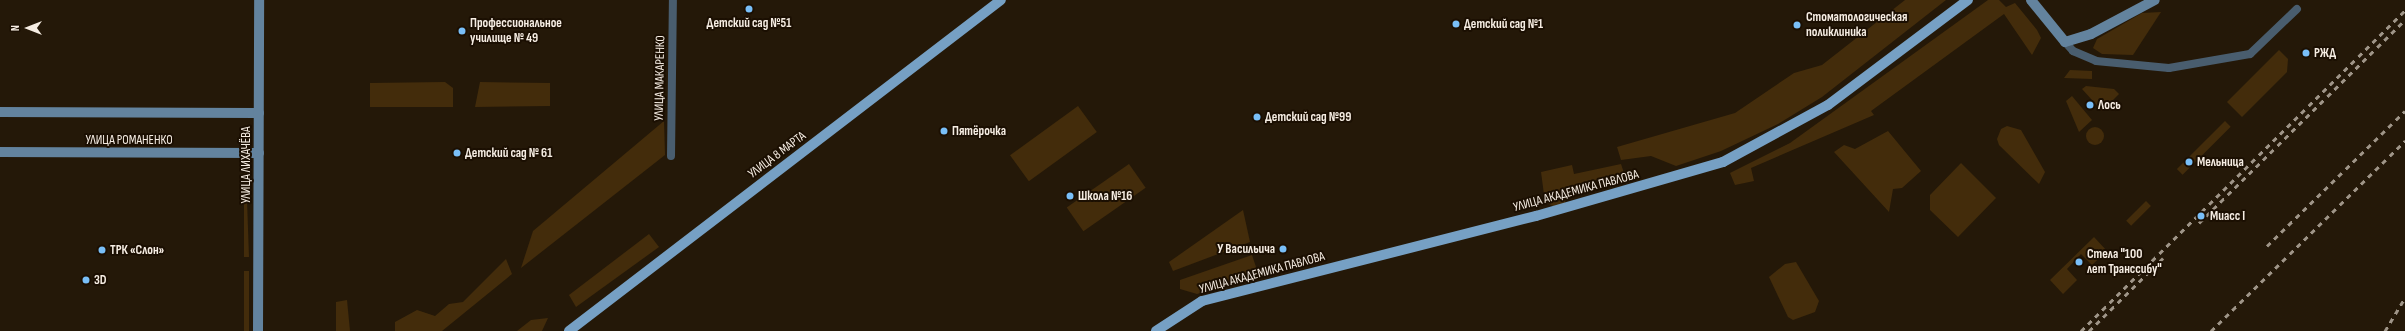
<!DOCTYPE html>
<html>
<head>
<meta charset="utf-8">
<style>
  body { margin:0 }
  #map { position:relative; width:2405px; height:331px; overflow:hidden; background:#241808; font-family:"Sofia Sans Condensed",sans-serif }
  div>[style] { position:absolute }
  [style*='--x'] { left:calc(var(--x)*1px); top:calc(var(--y)*1px); width:calc(var(--w)*1px); rotate:calc(var(--a)*1deg) }
  .green>* { inset:0; background:#432c0b; transform-origin:0 0 }
  .round { border-radius:50% }
  .street>* { height:8px; margin:-4px; padding:0 4px; transform-origin:4px; border-radius:4px; background:#495d6e }
  .secondary>* { height:10px; margin:-5px; padding:0 5px; transform-origin:5px; border-radius:5px; background:#63839e }
  .primary>* { height:10px; margin:-5px; padding:0 5px; transform-origin:5px; border-radius:5px; background:#76a0c4 }
  .rail>* { height:3px; margin-top:-1.5px; transform-origin:0; background:repeating-linear-gradient(90deg,#9f9588 0 5px,transparent 0 10px) }
  .dots>* { width:11px; height:11px; translate:-50% -50%; box-sizing:border-box; border:2px solid #1b0f02; border-radius:50% }
  span { translate:-50% -50%; white-space:nowrap; text-align:center; line-height:1.15; -webkit-text-stroke:4px #1b0f02; paint-order:stroke }
  .poi-label { font-size:13px; color:#f6ede3; font-weight:700 }
  .left { translate:0 -50%; text-align:left }
  .right { translate:-100% -50%; text-align:right }
  .street-label { font-size:13px; color:#f6ede3 }
  .north { position:absolute; left:8px; top:8px; width:40px; height:40px; -webkit-text-stroke:3px #1b0f02; paint-order:stroke; rotate:270deg; font-size:11px; font-weight:700; line-height:16px; text-align:center; color:#f6ede3 }
  .north::after { content:''; display:block; margin:auto; width:14px; height:18px; background:#f6ede3; clip-path:polygon(50% 0,100% 100%,50% 72%,0 100%) }
</style>
</head>
<body>
<div id="map">
  <div class="green">
    <div style="clip-path:polygon(1905px 0,1946px 0,1822px 97px,1778px 124px,1721px 151px,1676px 166px,1651px 156px,1621px 160px,1617px 147px,1735px 113px,1794px 73px,1822px 65px)"></div>
    <div style="clip-path:polygon(1988px 0,1999px 0,2006px 7px,2015px 3px,2037px 30px,2041px 38px,2032px 55px,2004px 14px,1871px 111px,1874px 115px,1751px 168px,1754px 181px,1735px 185px,1730px 173px,1790px 143px)"></div>
    <div style="clip-path:polygon(2161px 12px,2133px 55px,2102px 54px,2093px 48px,2097px 39px,2142px 13px)"></div>
    <div style="clip-path:polygon(2279px 50px,2288px 59px,2287px 72px,2242px 117px,2227px 102px)"></div>
    <div style="clip-path:polygon(2070px 70px,2092px 71px,2092px 79px,2064px 78px)"></div>
    <div style="clip-path:polygon(445px 82px,453px 88px,453px 107px,370px 107px,370px 83px)"></div>
    <div style="clip-path:polygon(480px 82px,550px 83px,550px 106px,475px 107px)"></div>
    <div style="clip-path:polygon(2086px 86px,2114px 89px,2119px 94px,2102px 111px,2082px 89px)"></div>
    <div style="clip-path:polygon(2072px 96px,2092px 120px,2079px 132px,2066px 101px)"></div>
    <div style="left:1078px;top:106px;width:32px;height:84px;rotate:54deg"></div>
    <div style="clip-path:polygon(664px 121px,665px 155px,521px 268px,533px 231px)"></div>
    <div style="left:2225px;top:121px;width:8px;height:68px;rotate:45deg"></div>
    <div style="clip-path:polygon(2007px 126px,2021px 130px,2045px 172px,2039px 184px,1999px 145px,1997px 139px,2001px 129px)"></div>
    <div class="round" style="left:2086px;top:127px;width:18px;height:18px"></div>
    <div style="clip-path:polygon(1888px 131px,1921px 171px,1902px 188px,1893px 189px,1889px 212px,1834px 152px,1844px 145px,1855px 149px)"></div>
    <div style="clip-path:polygon(1961px 163px,1996px 198px,1958px 237px,1930px 210px,1930px 195px)"></div>
    <div style="left:1129px;top:164px;width:29px;height:76px;rotate:55deg"></div>
    <div style="clip-path:polygon(1621px 164px,1624px 173px,1566px 187px,1565px 203px,1555px 207px,1545px 202px,1541px 172px,1572px 165px,1574px 174px)"></div>
    <div style="clip-path:polygon(246px 171px,249px 257px,244px 257px,244px 174px)"></div>
    <div style="left:2146px;top:201px;width:7px;height:28px;rotate:45deg"></div>
    <div style="clip-path:polygon(1243px 210px,1250px 242px,1173px 271px,1169px 262px)"></div>
    <div style="clip-path:polygon(649px 234px,659px 247px,576px 307px,569px 295px)"></div>
    <div style="clip-path:polygon(2094px 237px,2107px 251px,2092px 265px,2081px 254px,2067px 269px,2077px 280px,2063px 294px,2050px 280px)"></div>
    <div style="clip-path:polygon(1252px 255px,1257px 270px,1253px 277px,1197px 294px,1180px 289px,1180px 280px)"></div>
    <div style="clip-path:polygon(506px 259px,512px 274px,442px 331px,395px 331px,395px 322px,417px 310px,435px 316px,449px 304px,463px 302px)"></div>
    <div style="clip-path:polygon(1796px 262px,1819px 301px,1815px 312px,1793px 320px,1788px 317px,1769px 277px,1785px 264px)"></div>
    <div style="left:244px;top:271px;width:5px;height:60px"></div>
    <div style="clip-path:polygon(347px 300px,350px 331px,336px 331px,336px 302px)"></div>
    <div style="clip-path:polygon(548px 318px,542px 331px,517px 331px,531px 320px)"></div>
  </div>
  <div class="street">
    <div style="--x:2065;--y:42;--w:12;--a:48"></div>
    <div style="--x:2073;--y:51;--w:25;--a:23"></div>
    <div style="--x:2096;--y:61;--w:73;--a:5.5"></div>
    <div style="--x:2169;--y:68;--w:82;--a:-9.8"></div>
    <div style="--x:2250;--y:54;--w:65;--a:-43.8"></div>
    <div style="--x:671;--y:156;--w:156;--a:-89.3"></div>
  </div>
  <div class="secondary">
    <div style="--x:2031;--y:0;--w:54;--a:51"></div>
    <div style="--x:2065;--y:42;--w:27;--a:-17"></div>
    <div style="--x:2091;--y:34;--w:72;--a:-28"></div>
    <div style="--x:0;--y:112;--w:259;--a:0.2"></div>
    <div style="--x:0;--y:152;--w:259;--a:0.2"></div>
    <div style="--x:258;--y:331;--w:331;--a:-89.8"></div>
  </div>
  <div class="primary">
    <div style="--x:569;--y:331;--w:544;--a:-37.46"></div>
    <div style="--x:1156;--y:331;--w:55;--a:-33.1"></div>
    <div style="--x:1202;--y:301;--w:345;--a:-14.3"></div>
    <div style="--x:1536;--y:216;--w:195;--a:-16.1"></div>
    <div style="--x:1723;--y:162;--w:119;--a:-28.5"></div>
    <div style="--x:1828;--y:105;--w:175;--a:-36.9"></div>
  </div>
  <div class="rail">
    <div style="--x:2199;--y:223;--w:289;--a:-44.6"></div>
    <div style="--x:2267;--y:246;--w:193;--a:-44.4"></div>
    <div style="--x:2081;--y:331;--w:456;--a:-44.7"></div>
    <div style="--x:2089;--y:331;--w:104;--a:-44.6"></div>
    <div style="--x:2211;--y:331;--w:272;--a:-44.4"></div>
    <div style="--x:2385;--y:331;--w:39;--a:-59"></div>
  </div>
  <div class="dots">
    <div style="left:749px;top:9px;background:#79bff8"></div>
    <div style="left:1456px;top:24px;background:#79bff8"></div>
    <div style="left:1797px;top:25px;background:#79bff8"></div>
    <div style="left:462px;top:31px;background:#79bff8"></div>
    <div style="left:2306px;top:53px;background:#79bff8"></div>
    <div style="left:2090px;top:105px;background:#79bff8"></div>
    <div style="left:1257px;top:117px;background:#79bff8"></div>
    <div style="left:944px;top:131px;background:#79bff8"></div>
    <div style="left:457px;top:153px;background:#79bff8"></div>
    <div style="left:2189px;top:162px;background:#79bff8"></div>
    <div style="left:1070px;top:196px;background:#79bff8"></div>
    <div style="left:2201px;top:216px;background:#79bff8"></div>
    <div style="left:1283px;top:249px;background:#79bff8"></div>
    <div style="left:102px;top:250px;background:#79bff8"></div>
    <div style="left:2079px;top:262px;background:#79bff8"></div>
    <div style="left:86px;top:280px;background:#79bff8"></div>
  </div>
  <div class="poi-label">
    <span class="left" style="left:1806px;top:25px">Стоматологическая<br>поликлиника</span>
    <span style="left:749px;top:23px">Детский сад №51</span>
    <span class="left" style="left:470px;top:31px">Профессиональное<br>училище № 49</span>
    <span class="left" style="left:1464px;top:24px">Детский сад №1</span>
    <span class="left" style="left:2314px;top:53px">РЖД</span>
    <span class="left" style="left:2098px;top:105px">Лось</span>
    <span class="left" style="left:1265px;top:117px">Детский сад №99</span>
    <span class="left" style="left:952px;top:131px">Пятёрочка</span>
    <span class="left" style="left:465px;top:153px">Детский сад № 61</span>
    <span class="left" style="left:2197px;top:162px">Мельница</span>
    <span class="left" style="left:1078px;top:196px">Школа №16</span>
    <span class="left" style="left:2210px;top:216px">Миасс I</span>
    <span class="right" style="left:1275px;top:249px">У Васильича</span>
    <span class="left" style="left:110px;top:250px">ТРК «Слон»</span>
    <span class="left" style="left:2087px;top:262px">Стела "100<br>лет Транссибу"</span>
    <span class="left" style="left:94px;top:280px">3D</span>
  </div>
  <div class="street-label">
    <span style="left:660px;top:78px;rotate:-89deg">УЛИЦА МАКАРЕНКО</span>
    <span style="left:129px;top:140px">УЛИЦА РОМАНЕНКО</span>
    <span style="left:777px;top:155px;rotate:-37deg">УЛИЦА 8 МАРТА</span>
    <span style="left:246px;top:165px;rotate:-90deg">УЛИЦА ЛИХАЧЁВА</span>
    <span style="left:1576px;top:191px;rotate:-15deg">УЛИЦА АКАДЕМИКА ПАВЛОВА</span>
    <span style="left:1262px;top:273px;rotate:-15deg">УЛИЦА АКАДЕМИКА ПАВЛОВА</span>
  </div>
  <div class="north">N</div>
</div>
</body>
</html>
